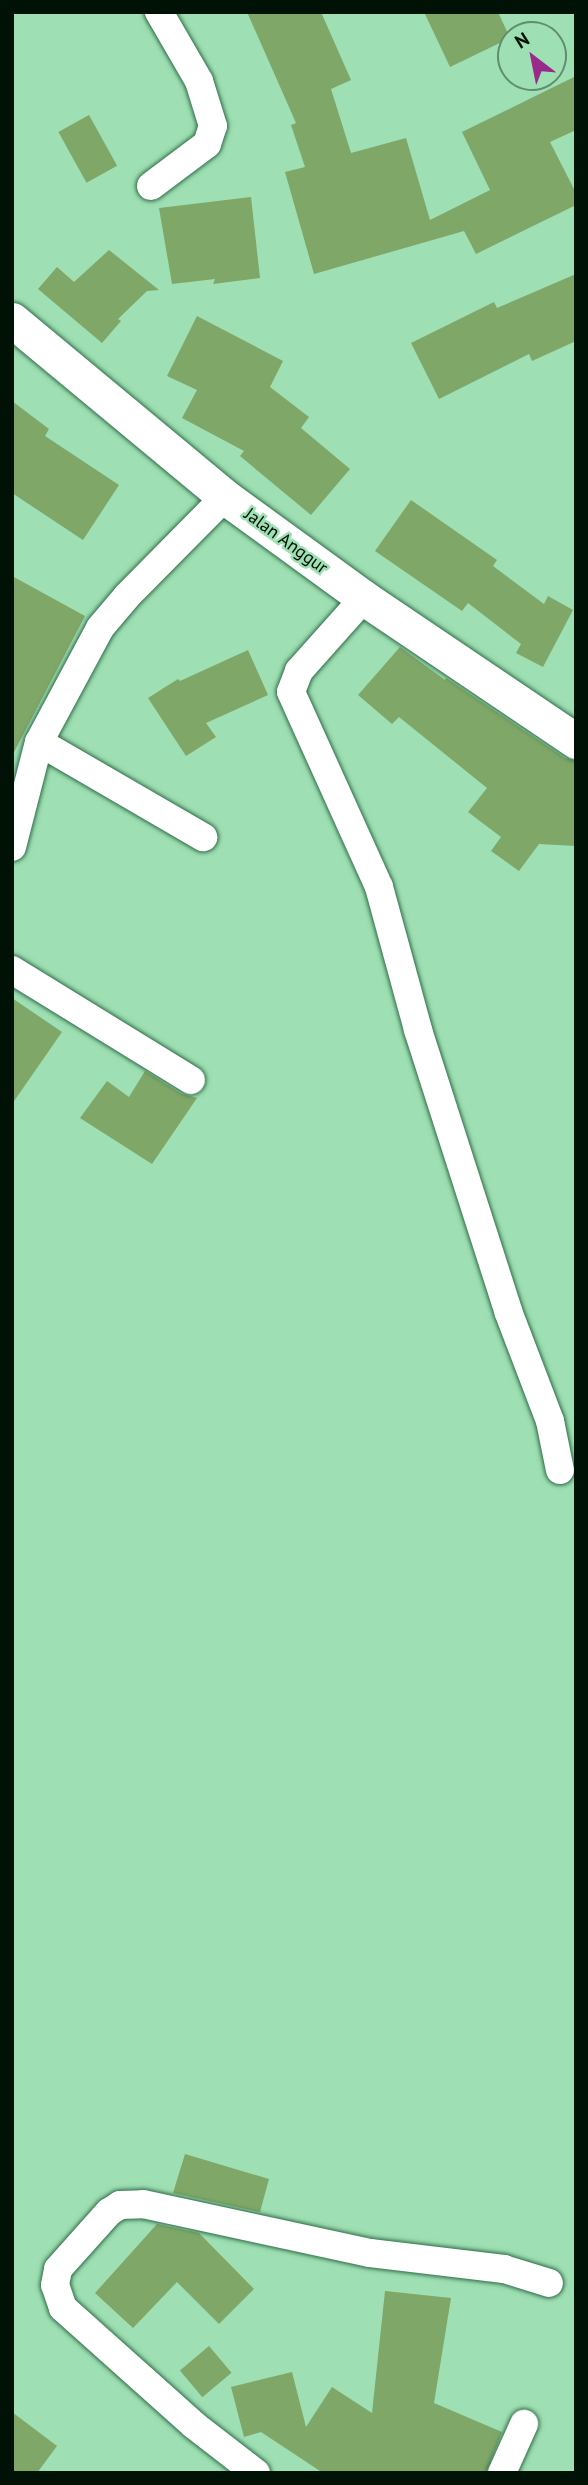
<!DOCTYPE html>
<html>
<head>
<meta charset="utf-8">
<style>
  body { margin:0 }
  #map { position:relative; width:588px; height:2485px; overflow:hidden; background:#9edfb3; font-family:"PT Sans",sans-serif }
  div>[style] { position:absolute }
  [style*='--x'] { left:calc(var(--x)*1px); top:calc(var(--y)*1px); width:calc(var(--w)*1px); rotate:calc(var(--a)*1deg) }
  .building>* { inset:0; background:#7fa768; transform-origin:0 0 }
  .roads { filter:drop-shadow(0 0 2px #2f6d47) drop-shadow(0 0 2px #2f6d47) }
  .minor>* { height:28px; margin:-14px; padding:0 14px; transform-origin:14px; border-radius:14px; background:#fff }
  .tertiary>* { height:35px; margin:-17.5px; padding:0 17.5px; transform-origin:17.5px; border-radius:17.5px; background:#fff }
  span { translate:-50% -50%; white-space:nowrap; text-align:center; line-height:1.15; -webkit-text-stroke:5px #9edfb3; paint-order:stroke }
  .street-label { font-size:18px; color:#001205 }
  .frame { position:absolute; inset:0; border:14px solid #001205; pointer-events:none }
  .north { position:absolute; left:497px; top:21px; width:70px; height:70px; box-sizing:border-box; background:#9edfb3; border:2px solid #5f8d6d; border-radius:50%; rotate:328deg; font-size:19px; font-weight:700; line-height:28px; text-align:center; color:#001205 }
  .north::after { content:''; display:block; margin:auto; width:24px; height:32px; background:#992a89; clip-path:polygon(50% 0,100% 100%,50% 72%,0 100%) }
</style>
</head>
<body>
<div id="map">
  <div class="building">
    <div style="clip-path:polygon(247px 12px,321px 12px,351px 80px,331px 89px,351px 153px,406px 138px,430px 220px,490px 190px,462px 132px,576px 76px,576px 130px,550px 142px,576px 193px,576px 205px,476px 254px,464px 231px,314px 274px,285px 172px,305px 167px,291px 125px,296px 123px)"></div>
    <div style="clip-path:polygon(424px 12px,498px 12px,510px 38px,450px 67px)"></div>
    <div style="left:89px;top:115px;width:58px;height:35px;rotate:61deg"></div>
    <div style="clip-path:polygon(251px 197px,260px 278px,213px 284px,215px 279px,172px 284px,159px 208px)"></div>
    <div style="clip-path:polygon(109px 250px,159px 290px,147px 291px,118px 319px,121px 321px,102px 343px,38px 289px,57px 267px,74px 282px)"></div>
    <div style="clip-path:polygon(576px 274px,576px 341px,532px 361px,529px 354px,439px 399px,411px 343px,494px 302px,497px 308px)"></div>
    <div style="clip-path:polygon(197px 316px,283px 361px,270px 387px,309px 417px,301px 428px,350px 469px,311px 515px,240px 456px,244px 451px,182px 418px,197px 390px,167px 376px)"></div>
    <div style="clip-path:polygon(12px 401px,49px 429px,45px 436px,119px 485px,83px 540px,12px 493px)"></div>
    <div style="clip-path:polygon(411px 500px,497px 560px,493px 566px,544px 604px,548px 596px,573px 610px,543px 667px,516px 653px,521px 644px,468px 603px,462px 611px,375px 551px)"></div>
    <div style="clip-path:polygon(12px 576px,85px 616px,12px 756px)"></div>
    <div style="clip-path:polygon(400px 647px,445px 680px,446px 678px,565px 758px,576px 761px,576px 846px,539px 844px,519px 871px,491px 851px,501px 837px,468px 812px,487px 788px,399px 717px,392px 724px,358px 695px)"></div>
    <div style="clip-path:polygon(248px 650px,268px 695px,206px 723px,216px 737px,186px 756px,148px 698px,178px 679px,180px 681px)"></div>
    <div style="clip-path:polygon(12px 998px,62px 1032px,12px 1104px)"></div>
    <div style="clip-path:polygon(145px 1071px,182px 1094px,197px 1098px,152px 1164px,80px 1118px,107px 1081px,129px 1097px)"></div>
    <div style="clip-path:polygon(185px 2154px,269px 2179px,260px 2212px,173px 2193px)"></div>
    <div style="clip-path:polygon(157px 2224px,199px 2233px,254px 2289px,219px 2324px,177px 2282px,133px 2328px,95px 2293px)"></div>
    <div style="clip-path:polygon(385px 2291px,451px 2298px,434px 2403px,502px 2432px,486px 2473px,323px 2473px,261px 2432px,244px 2437px,231px 2387px,292px 2372px,306px 2427px,332px 2387px,372px 2413px)"></div>
    <div style="left:209px;top:2346px;width:35px;height:38px;rotate:50deg"></div>
    <div style="clip-path:polygon(12px 2412px,57px 2446px,37px 2473px,12px 2473px)"></div>
  </div>
  <div class="roads">
    <div class="minor">
      <div style="--x:151;--y:186;--w:70;--a:-36.9"></div>
      <div style="--x:207;--y:144;--w:19;--a:-72"></div>
      <div style="--x:213;--y:126;--w:47;--a:-107.3"></div>
      <div style="--x:199;--y:81;--w:80;--a:-120.1"></div>
      <div style="--x:364;--y:598;--w:98;--a:131.7"></div>
      <div style="--x:299;--y:671;--w:22;--a:111"></div>
      <div style="--x:291;--y:692;--w:214;--a:65.7"></div>
      <div style="--x:379;--y:887;--w:148;--a:74.7"></div>
      <div style="--x:418;--y:1030;--w:295;--a:72.2"></div>
      <div style="--x:508;--y:1311;--w:118;--a:69.1"></div>
      <div style="--x:550;--y:1421;--w:50;--a:78.5"></div>
      <div style="--x:39;--y:742;--w:190;--a:30.1"></div>
      <div style="--x:12;--y:847;--w:108;--a:-75.6"></div>
      <div style="--x:39;--y:742;--w:129;--a:-61.8"></div>
      <div style="--x:100;--y:628;--w:42;--a:-49.8"></div>
      <div style="--x:127;--y:596;--w:139;--a:-45.3"></div>
      <div style="--x:12;--y:970;--w:210;--a:31.6"></div>
      <div style="--x:256;--y:2473;--w:78;--a:-142.3"></div>
      <div style="--x:194;--y:2425;--w:176;--a:-138.2"></div>
      <div style="--x:63;--y:2308;--w:24;--a:-109"></div>
      <div style="--x:55;--y:2285;--w:16;--a:-79"></div>
      <div style="--x:58;--y:2269;--w:76;--a:-48.2"></div>
      <div style="--x:109;--y:2212;--w:13;--a:-32"></div>
      <div style="--x:120;--y:2205;--w:23;--a:-2"></div>
      <div style="--x:143;--y:2204;--w:232;--a:12.2"></div>
      <div style="--x:370;--y:2253;--w:135;--a:6.8"></div>
      <div style="--x:504;--y:2269;--w:47;--a:17.3"></div>
      <div style="--x:502;--y:2473;--w:54;--a:-65.8"></div>
    </div>
    <div class="tertiary">
      <div style="--x:12;--y:320;--w:277;--a:39.7"></div>
      <div style="--x:225;--y:497;--w:172;--a:36"></div>
      <div style="--x:364;--y:598;--w:256;--a:34"></div>
    </div>
  </div>
  <div class="street-label">
    <span style="left:286px;top:541px;rotate:36deg">Jalan Anggur</span>
  </div>
  <div class="frame"></div>
  <div class="north">N</div>
</div>
</body>
</html>
